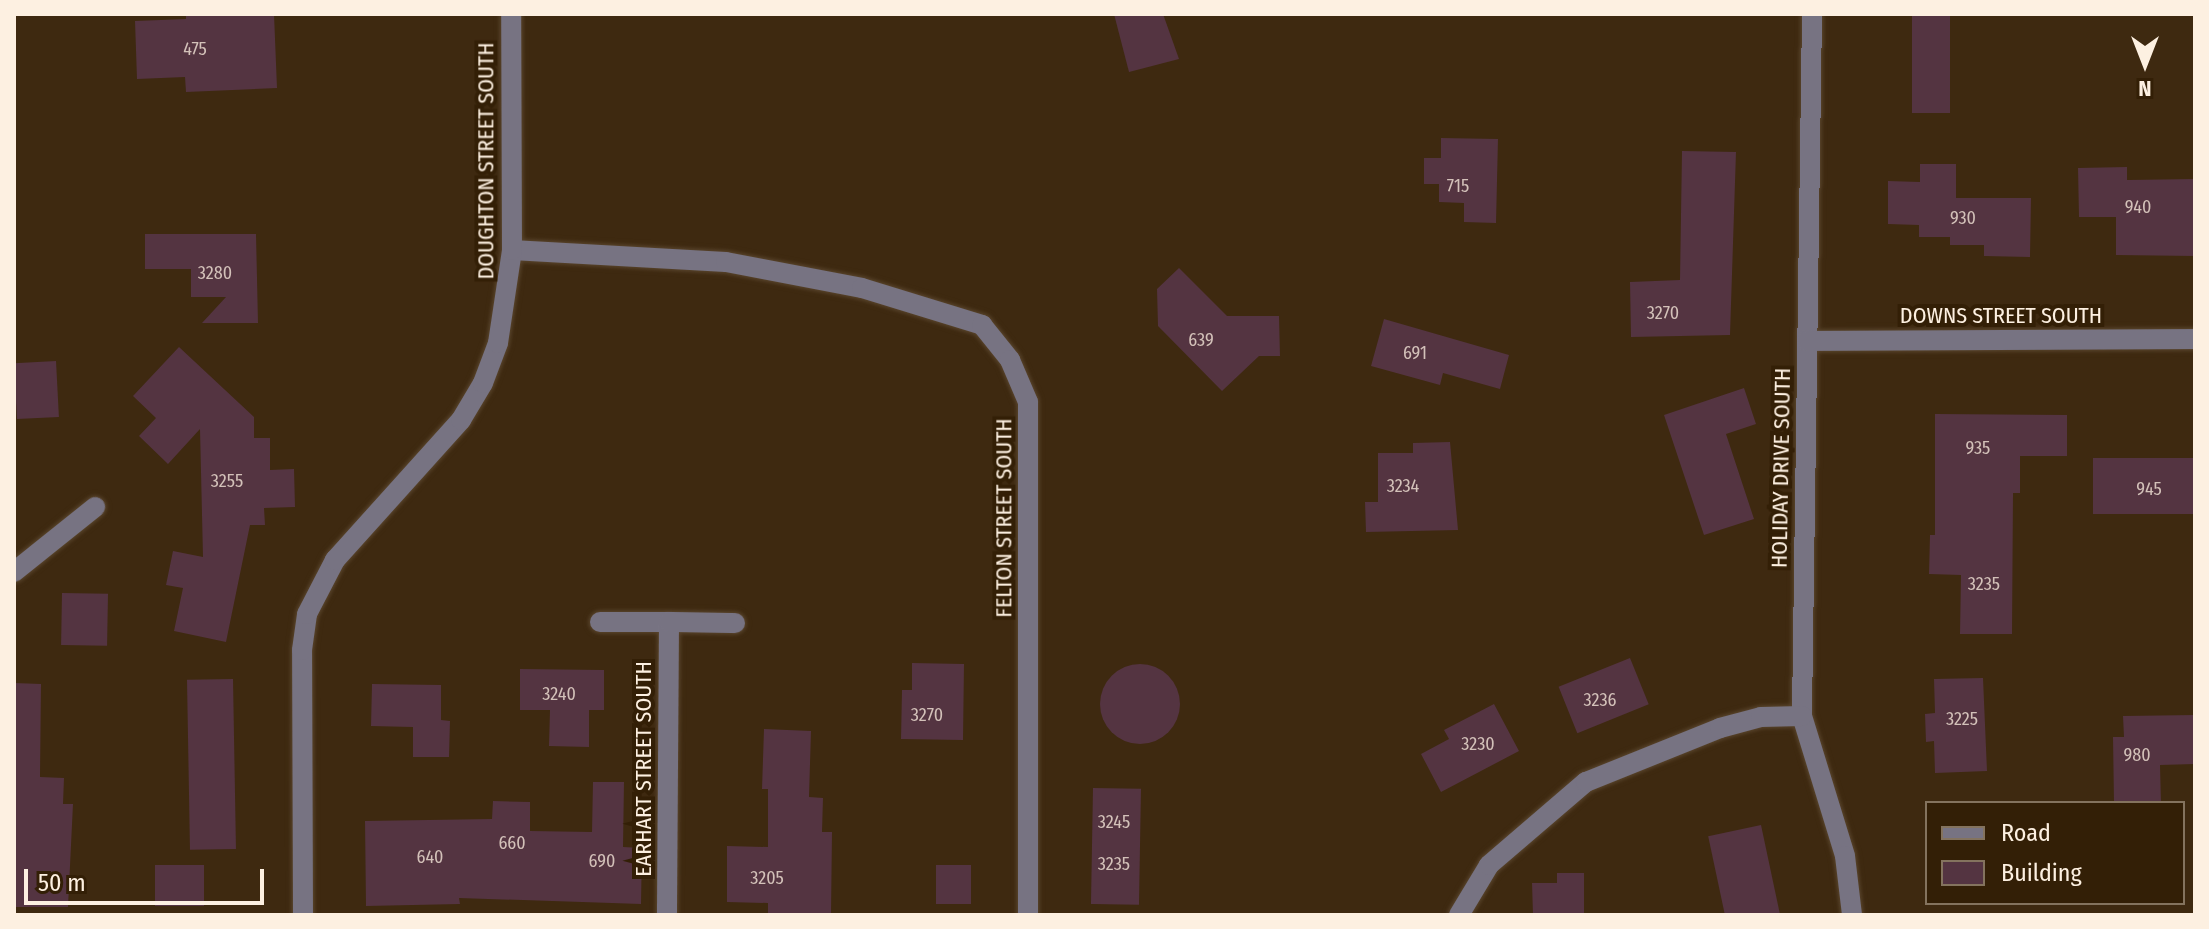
<!DOCTYPE html>
<html>
<head>
<meta charset="utf-8">
<style>
  body { margin:0 }
  #map { position:relative; width:2209px; height:929px; overflow:hidden; background:#3e2910; font-family:"Fira Sans Condensed",sans-serif }
  div>[style] { position:absolute }
  [style*='--x'] { left:calc(var(--x)*1px); top:calc(var(--y)*1px); width:calc(var(--w)*1px); rotate:calc(var(--a)*1deg) }
  .building>* { inset:0; background:#543441; transform-origin:0 0 }
  .round { border-radius:50% }
  .roads { filter:drop-shadow(0 0 2px #59452d) drop-shadow(0 0 2px #59452d) }
  .minor>* { height:20px; margin:-10px; padding:0 10px; transform-origin:10px; border-radius:10px; background:#777382 }
  span { translate:-50% -50%; white-space:nowrap; text-align:center; line-height:1.15; -webkit-text-stroke:8px #331f06; paint-order:stroke }
  .number-label { font-size:18px; color:#d3c1b9 }
  .number-label span { -webkit-text-stroke-width:0 }
  .street-label { font-size:22px; color:#fdf0e1 }
  .frame { position:absolute; inset:0; border:16px solid #fdf0e1; pointer-events:none }
  .legend { position:absolute; left:1925px; top:801px; width:260px; height:104px; box-sizing:border-box; background:#331f06; border:2px solid #84735e; margin:0; padding:10px 14px; list-style:none; font-size:24px; color:#fdf0e1 }
  .legend li { display:flex; align-items:center; gap:16px; height:40px }
  .legend b { width:40px; border:2px solid #84735e }
  .north { position:absolute; left:2105px; top:24px; width:80px; height:80px; -webkit-text-stroke:6px #331f06; paint-order:stroke; rotate:180deg; font-size:22px; font-weight:700; line-height:32px; text-align:center; color:#fdf0e1 }
  .north::after { content:''; display:block; margin:auto; width:28px; height:36px; background:#fdf0e1; clip-path:polygon(50% 0,100% 100%,50% 72%,0 100%) }
  .scale { position:absolute; left:24px; top:869px; width:240px; height:36px; box-sizing:border-box; border:4px solid #fdf0e1; border-top:0; padding-left:10px; font-size:24px; line-height:28px; white-space:nowrap; color:#fdf0e1; -webkit-text-stroke:6px #331f06; paint-order:stroke }
</style>
</head>
<body>
<div id="map">
  <div class="building">
    <div style="clip-path:polygon(186px 14px,274px 14px,277px 88px,186px 92px,185px 77px,137px 79px,135px 21px,186px 19px)"></div>
    <div style="clip-path:polygon(1114px 14px,1163px 14px,1179px 59px,1129px 72px)"></div>
    <div style="left:1912px;top:14px;width:38px;height:99px"></div>
    <div style="clip-path:polygon(1441px 138px,1498px 139px,1496px 223px,1464px 222px,1464px 203px,1439px 202px,1439px 184px,1424px 184px,1424px 158px,1441px 158px)"></div>
    <div style="clip-path:polygon(1682px 151px,1736px 152px,1730px 335px,1631px 337px,1630px 282px,1680px 280px)"></div>
    <div style="clip-path:polygon(1920px 164px,1956px 164px,1956px 198px,2031px 198px,2030px 257px,1984px 256px,1984px 245px,1950px 245px,1950px 237px,1919px 237px,1919px 225px,1888px 224px,1888px 181px,1920px 182px)"></div>
    <div style="clip-path:polygon(2127px 167px,2127px 180px,2195px 179px,2195px 256px,2116px 255px,2116px 217px,2079px 217px,2078px 168px)"></div>
    <div style="clip-path:polygon(145px 234px,256px 234px,258px 323px,202px 323px,226px 297px,191px 297px,191px 269px,145px 269px)"></div>
    <div style="clip-path:polygon(1179px 268px,1227px 316px,1279px 316px,1280px 356px,1259px 356px,1222px 391px,1158px 326px,1157px 289px)"></div>
    <div style="clip-path:polygon(1384px 319px,1509px 355px,1500px 389px,1443px 373px,1440px 385px,1371px 366px)"></div>
    <div style="clip-path:polygon(179px 347px,254px 417px,254px 438px,270px 438px,270px 470px,294px 469px,295px 507px,264px 508px,265px 525px,250px 525px,226px 642px,174px 631px,183px 588px,166px 585px,173px 551px,203px 557px,200px 429px,168px 464px,139px 436px,156px 418px,133px 396px)"></div>
    <div style="left:56px;top:361px;width:56px;height:42px;rotate:87deg"></div>
    <div style="clip-path:polygon(1744px 388px,1756px 424px,1726px 434px,1754px 519px,1704px 535px,1664px 415px)"></div>
    <div style="clip-path:polygon(1935px 414px,2067px 415px,2067px 456px,2020px 456px,2020px 493px,2013px 493px,2012px 634px,1960px 634px,1961px 575px,1929px 574px,1930px 535px,1935px 535px)"></div>
    <div style="clip-path:polygon(1450px 442px,1458px 530px,1366px 532px,1365px 502px,1378px 502px,1378px 453px,1413px 453px,1413px 443px)"></div>
    <div style="left:2195px;top:458px;width:56px;height:102px;rotate:90deg"></div>
    <div style="left:62px;top:593px;width:46px;height:52px;rotate:1deg"></div>
    <div style="left:1630px;top:658px;width:50px;height:77px;rotate:68deg"></div>
    <div style="clip-path:polygon(912px 663px,964px 664px,963px 740px,901px 739px,902px 690px,912px 690px)"></div>
    <div class="round" style="left:1100px;top:664px;width:80px;height:80px"></div>
    <div style="clip-path:polygon(520px 669px,604px 670px,604px 710px,589px 710px,589px 747px,549px 746px,550px 710px,520px 710px)"></div>
    <div style="clip-path:polygon(1983px 678px,1987px 771px,1935px 773px,1934px 741px,1926px 742px,1925px 714px,1935px 713px,1934px 679px)"></div>
    <div style="left:233px;top:679px;width:170px;height:46px;rotate:89deg"></div>
    <div style="clip-path:polygon(14px 683px,41px 684px,40px 777px,64px 778px,63px 804px,73px 804px,68px 907px,14px 907px)"></div>
    <div style="clip-path:polygon(372px 684px,441px 685px,441px 720px,450px 721px,449px 757px,413px 757px,413px 727px,371px 726px)"></div>
    <div style="clip-path:polygon(1494px 704px,1519px 751px,1441px 792px,1421px 754px,1449px 739px,1444px 730px)"></div>
    <div style="clip-path:polygon(2195px 715px,2195px 764px,2160px 765px,2161px 803px,2114px 803px,2113px 737px,2124px 737px,2123px 716px)"></div>
    <div style="clip-path:polygon(764px 729px,811px 731px,809px 797px,823px 798px,822px 832px,832px 832px,831px 915px,768px 915px,768px 903px,727px 902px,727px 846px,768px 847px,768px 789px,762px 789px)"></div>
    <div style="clip-path:polygon(593px 782px,624px 782px,623px 847px,642px 848px,641px 904px,459px 898px,460px 904px,366px 906px,365px 821px,492px 819px,493px 801px,530px 802px,530px 831px,592px 832px)"></div>
    <div style="left:1093px;top:788px;width:48px;height:116px;rotate:1deg"></div>
    <div style="left:1761px;top:825px;width:92px;height:54px;rotate:78deg"></div>
    <div style="left:204px;top:865px;width:41px;height:49px;rotate:90deg"></div>
    <div style="left:936px;top:865px;width:35px;height:39px"></div>
    <div style="clip-path:polygon(1557px 873px,1584px 873px,1584px 915px,1533px 915px,1532px 883px,1557px 883px)"></div>
  </div>
  <div class="roads">
    <div class="minor">
      <div style="--x:1812;--y:14;--w:702;--a:90.82"></div>
      <div style="--x:1802;--y:716;--w:146;--a:72.9"></div>
      <div style="--x:1845;--y:856;--w:59;--a:83.2"></div>
      <div style="--x:512;--y:250;--w:214;--a:3.2"></div>
      <div style="--x:726;--y:262;--w:138;--a:10.8"></div>
      <div style="--x:862;--y:288;--w:126;--a:17.1"></div>
      <div style="--x:982;--y:325;--w:45;--a:51.3"></div>
      <div style="--x:1010;--y:360;--w:46;--a:66.8"></div>
      <div style="--x:1028;--y:402;--w:513;--a:90"></div>
      <div style="--x:1807;--y:341;--w:388;--a:-0.3"></div>
      <div style="--x:14;--y:572;--w:104;--a:-38.7"></div>
      <div style="--x:600;--y:622;--w:69;--a:0"></div>
      <div style="--x:669;--y:622;--w:293;--a:90.4"></div>
      <div style="--x:669;--y:622;--w:66;--a:0.9"></div>
      <div style="--x:303;--y:915;--w:265;--a:-90.2"></div>
      <div style="--x:302;--y:650;--w:36;--a:-82"></div>
      <div style="--x:307;--y:614;--w:61;--a:-62.6"></div>
      <div style="--x:335;--y:560;--w:188;--a:-48"></div>
      <div style="--x:461;--y:420;--w:43;--a:-59.3"></div>
      <div style="--x:483;--y:383;--w:43;--a:-69.4"></div>
      <div style="--x:498;--y:343;--w:94;--a:-81.4"></div>
      <div style="--x:512;--y:250;--w:236;--a:-90.2"></div>
      <div style="--x:1459;--y:915;--w:58;--a:-59"></div>
      <div style="--x:1489;--y:865;--w:128;--a:-40.6"></div>
      <div style="--x:1586;--y:782;--w:144;--a:-21.9"></div>
      <div style="--x:1720;--y:728;--w:42;--a:-15"></div>
      <div style="--x:1761;--y:717;--w:41;--a:-1.4"></div>
    </div>
  </div>
  <div class="number-label">
    <span style="left:195px;top:49px">475</span>
    <span style="left:1458px;top:186px">715</span>
    <span style="left:2138px;top:207px">940</span>
    <span style="left:1963px;top:218px">930</span>
    <span style="left:215px;top:273px">3280</span>
    <span style="left:1663px;top:313px">3270</span>
    <span style="left:1201px;top:340px">639</span>
    <span style="left:1415px;top:353px">691</span>
    <span style="left:1978px;top:448px">935</span>
    <span style="left:227px;top:481px">3255</span>
    <span style="left:1403px;top:486px">3234</span>
    <span style="left:2149px;top:489px">945</span>
    <span style="left:1984px;top:584px">3235</span>
    <span style="left:559px;top:694px">3240</span>
    <span style="left:1600px;top:700px">3236</span>
    <span style="left:927px;top:715px">3270</span>
    <span style="left:1962px;top:719px">3225</span>
    <span style="left:1478px;top:744px">3230</span>
    <span style="left:2137px;top:755px">980</span>
    <span style="left:1114px;top:822px">3245</span>
    <span style="left:512px;top:843px">660</span>
    <span style="left:430px;top:857px">640</span>
    <span style="left:602px;top:861px">690</span>
    <span style="left:1114px;top:864px">3235</span>
    <span style="left:767px;top:878px">3205</span>
  </div>
  <div class="street-label">
    <span style="left:486px;top:161px;rotate:-90deg">DOUGHTON STREET SOUTH</span>
    <span style="left:2001px;top:316px">DOWNS STREET SOUTH</span>
    <span style="left:1781px;top:468px;rotate:-89deg">HOLIDAY DRIVE SOUTH</span>
    <span style="left:1004px;top:518px;rotate:-90deg">FELTON STREET SOUTH</span>
    <span style="left:644px;top:769px;rotate:-90deg">EARHART STREET SOUTH</span>
  </div>
  <div class="frame"></div>
  <ul class="legend">
  <li><b style="height:10px;background:#777382"></b>Road</li>
  <li><b style="height:22px;background:#543441"></b>Building</li>
  </ul>
  <div class="north">N</div>
  <div class="scale">50 m</div>
</div>
</body>
</html>
